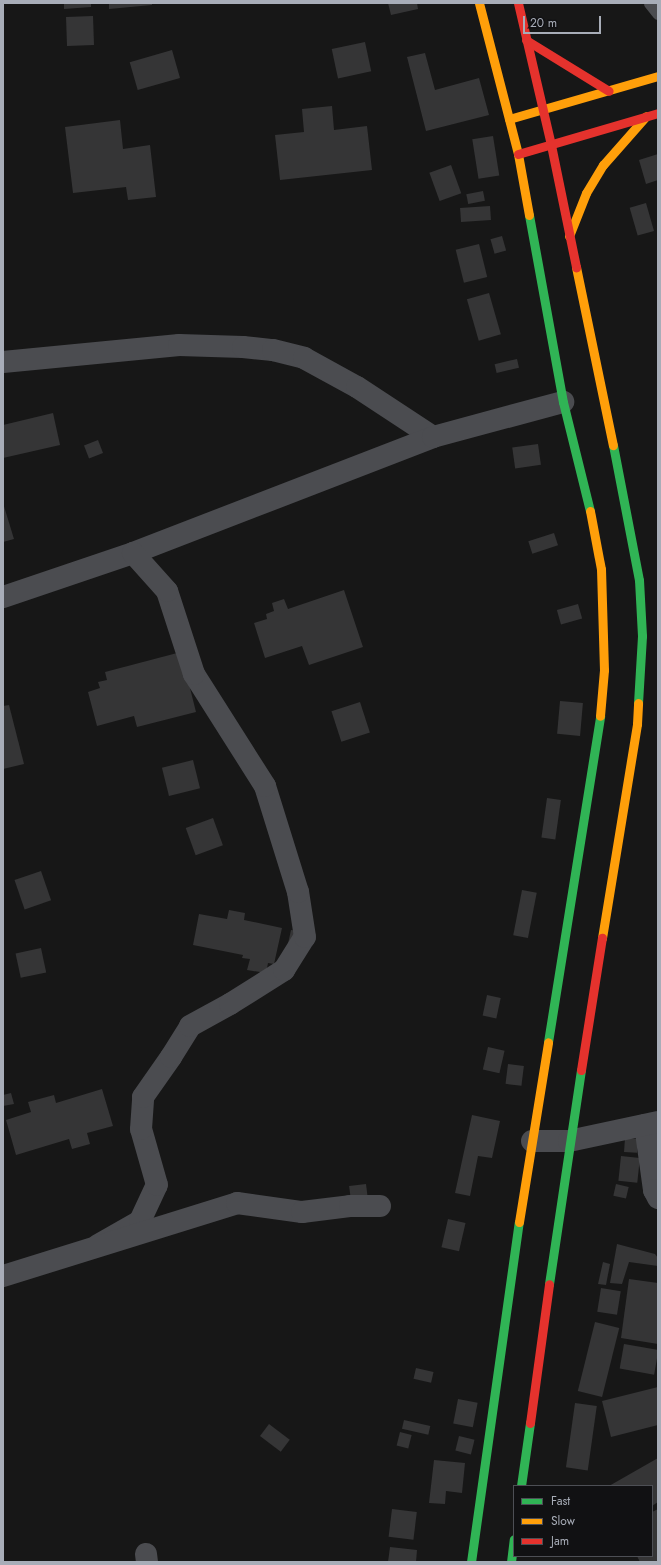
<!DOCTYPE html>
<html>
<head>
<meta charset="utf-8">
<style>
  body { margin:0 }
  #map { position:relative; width:661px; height:1565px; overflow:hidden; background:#171717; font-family:Jost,sans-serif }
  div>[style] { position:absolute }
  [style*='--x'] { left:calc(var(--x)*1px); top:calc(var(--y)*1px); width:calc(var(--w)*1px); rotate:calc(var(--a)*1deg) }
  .building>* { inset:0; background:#353536; transform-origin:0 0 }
  .lane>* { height:13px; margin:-6.5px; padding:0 6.5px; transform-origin:6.5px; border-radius:6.5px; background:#4b4c50 }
  .street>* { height:22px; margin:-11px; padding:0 11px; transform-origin:11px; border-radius:11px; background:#4b4c50 }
  .fast>* { height:9px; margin:-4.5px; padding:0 4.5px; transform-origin:4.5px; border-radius:4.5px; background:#30b455 }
  .slow>* { height:9px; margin:-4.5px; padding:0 4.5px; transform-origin:4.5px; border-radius:4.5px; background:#ff9f0a }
  .jam>* { height:9px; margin:-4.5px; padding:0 4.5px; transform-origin:4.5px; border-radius:4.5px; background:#e5322d }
  span { translate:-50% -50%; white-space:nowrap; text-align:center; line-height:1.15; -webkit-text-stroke:3px #111113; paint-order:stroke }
  .frame { position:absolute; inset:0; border:4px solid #a8adb8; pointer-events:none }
  .legend { position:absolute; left:513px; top:1485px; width:140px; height:72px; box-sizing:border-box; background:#111113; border:1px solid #4d4f55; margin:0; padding:5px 7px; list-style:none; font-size:12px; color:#a8adb8 }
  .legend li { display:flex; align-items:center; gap:8px; height:20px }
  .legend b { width:20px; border:1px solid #4d4f55 }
  .scale { position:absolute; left:523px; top:16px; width:78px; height:18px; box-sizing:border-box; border:2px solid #a8adb8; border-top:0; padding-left:5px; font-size:12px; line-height:14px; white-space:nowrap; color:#a8adb8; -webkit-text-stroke:3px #111113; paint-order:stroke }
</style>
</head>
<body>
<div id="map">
  <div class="building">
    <div style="clip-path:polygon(64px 3px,91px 3px,91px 7px,64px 9px)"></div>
    <div style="clip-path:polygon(109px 3px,152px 3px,152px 5px,109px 9px)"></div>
    <div style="clip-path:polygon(388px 3px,417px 3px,418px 9px,391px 15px)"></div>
    <div style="left:93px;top:16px;width:29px;height:27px;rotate:88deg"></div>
    <div style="left:365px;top:42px;width:30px;height:34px;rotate:78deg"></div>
    <div style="left:172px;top:50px;width:29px;height:44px;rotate:74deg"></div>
    <div style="clip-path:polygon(425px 53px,435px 90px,479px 78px,489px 115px,426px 131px,407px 57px)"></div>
    <div style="clip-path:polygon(332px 106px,334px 130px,367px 126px,372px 170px,280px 180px,275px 135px,304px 132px,302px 109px)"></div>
    <div style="clip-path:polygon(120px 120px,123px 149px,150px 145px,156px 197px,128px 200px,126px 187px,73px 193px,65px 127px)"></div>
    <div style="left:493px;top:136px;width:40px;height:21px;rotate:81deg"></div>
    <div style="clip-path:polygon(658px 154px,658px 180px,646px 184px,639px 160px)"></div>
    <div style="left:451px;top:165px;width:30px;height:23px;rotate:70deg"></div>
    <div style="left:483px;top:191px;width:10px;height:17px;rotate:79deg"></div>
    <div style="left:646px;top:203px;width:29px;height:17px;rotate:74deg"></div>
    <div style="left:490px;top:206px;width:14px;height:30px;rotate:86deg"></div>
    <div style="left:502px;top:236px;width:15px;height:12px;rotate:74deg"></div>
    <div style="left:479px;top:244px;width:34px;height:24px;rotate:76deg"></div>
    <div style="left:489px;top:293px;width:43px;height:23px;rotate:74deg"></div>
    <div style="left:517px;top:359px;width:9px;height:23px;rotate:77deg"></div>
    <div style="clip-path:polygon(53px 413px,60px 445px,3px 458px,3px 425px)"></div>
    <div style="left:98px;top:440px;width:14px;height:15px;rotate:69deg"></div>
    <div style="left:538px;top:444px;width:21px;height:26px;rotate:82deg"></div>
    <div style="clip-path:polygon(3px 503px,14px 539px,3px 542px)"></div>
    <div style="left:554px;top:533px;width:13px;height:27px;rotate:72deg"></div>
    <div style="clip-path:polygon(344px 590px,363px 647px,309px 665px,302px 646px,265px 658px,254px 623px,267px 619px,266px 614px,274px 611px,272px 603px,284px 599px,288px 609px)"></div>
    <div style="left:578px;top:604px;width:15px;height:22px;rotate:74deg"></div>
    <div style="clip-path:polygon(181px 652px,196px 712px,137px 727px,134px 716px,97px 726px,88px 692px,100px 688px,98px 682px,107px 680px,105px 672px)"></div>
    <div style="left:560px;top:701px;width:23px;height:33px;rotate:5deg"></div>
    <div style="left:360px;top:702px;width:32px;height:30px;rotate:72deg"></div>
    <div style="clip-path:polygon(9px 705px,24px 764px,3px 769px,3px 706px)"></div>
    <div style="left:193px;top:760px;width:29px;height:32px;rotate:76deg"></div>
    <div style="left:547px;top:798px;width:14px;height:40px;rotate:8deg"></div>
    <div style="left:213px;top:818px;width:29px;height:29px;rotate:70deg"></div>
    <div style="left:41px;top:871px;width:31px;height:28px;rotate:71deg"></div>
    <div style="left:522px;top:890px;width:15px;height:46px;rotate:11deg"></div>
    <div style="clip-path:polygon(229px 910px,245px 913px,244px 920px,282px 928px,274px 964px,268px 963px,266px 973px,247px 970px,250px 959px,242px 958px,243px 955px,193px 945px,199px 914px,227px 919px)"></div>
    <div style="clip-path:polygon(291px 930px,298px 931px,286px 953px)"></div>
    <div style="left:41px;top:948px;width:25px;height:26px;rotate:78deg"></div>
    <div style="left:487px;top:995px;width:14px;height:21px;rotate:12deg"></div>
    <div style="left:488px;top:1047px;width:17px;height:23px;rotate:13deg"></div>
    <div style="left:508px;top:1064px;width:16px;height:20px;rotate:7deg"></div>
    <div style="clip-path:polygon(102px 1089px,113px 1126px,87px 1133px,90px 1144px,72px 1149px,69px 1139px,16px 1155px,6px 1120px,31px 1112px,28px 1102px,54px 1095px,56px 1103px)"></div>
    <div style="clip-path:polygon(11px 1093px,14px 1104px,3px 1106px,3px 1095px)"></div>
    <div style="clip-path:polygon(472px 1115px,500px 1121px,492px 1158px,478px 1156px,470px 1196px,455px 1193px)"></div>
    <div style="left:625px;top:1138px;width:13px;height:14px;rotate:4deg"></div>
    <div style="left:621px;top:1156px;width:19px;height:25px;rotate:6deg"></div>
    <div style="left:366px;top:1184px;width:17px;height:17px;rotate:83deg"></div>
    <div style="left:616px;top:1184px;width:13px;height:12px;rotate:13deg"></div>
    <div style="left:448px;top:1219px;width:18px;height:29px;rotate:13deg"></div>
    <div style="clip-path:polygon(617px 1244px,655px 1254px,658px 1258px,658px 1266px,629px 1262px,622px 1284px,610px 1283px)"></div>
    <div style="clip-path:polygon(603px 1262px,610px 1264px,606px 1285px,598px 1284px)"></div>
    <div style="clip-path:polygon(629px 1279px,658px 1283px,658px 1344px,621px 1338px)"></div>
    <div style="left:601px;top:1288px;width:20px;height:24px;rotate:9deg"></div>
    <div style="left:595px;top:1322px;width:25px;height:71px;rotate:14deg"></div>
    <div style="left:624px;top:1344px;width:35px;height:25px;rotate:10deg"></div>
    <div style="left:416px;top:1368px;width:18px;height:11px;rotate:13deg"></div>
    <div style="clip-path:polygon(658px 1387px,658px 1425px,611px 1437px,602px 1401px)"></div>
    <div style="left:458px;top:1399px;width:20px;height:25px;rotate:11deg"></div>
    <div style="left:575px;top:1403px;width:22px;height:65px;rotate:8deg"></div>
    <div style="left:404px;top:1420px;width:27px;height:9px;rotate:13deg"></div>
    <div style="left:269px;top:1424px;width:26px;height:15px;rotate:37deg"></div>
    <div style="left:400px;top:1432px;width:12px;height:14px;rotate:14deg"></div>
    <div style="left:459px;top:1436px;width:16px;height:15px;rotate:14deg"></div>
    <div style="clip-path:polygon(658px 1458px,658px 1502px,652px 1506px,652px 1486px,609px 1486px)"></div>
    <div style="clip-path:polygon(434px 1460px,465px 1463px,462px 1493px,446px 1491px,445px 1504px,429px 1503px)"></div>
    <div style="left:392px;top:1509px;width:25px;height:28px;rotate:7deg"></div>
    <div style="clip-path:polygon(658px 1509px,658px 1562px,640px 1562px,637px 1556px,652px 1556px,652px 1512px)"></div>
    <div style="clip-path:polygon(390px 1547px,417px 1550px,416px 1562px,388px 1562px)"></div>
  </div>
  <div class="lane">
    <div style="--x:650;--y:3;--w:13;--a:51"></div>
  </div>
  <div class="street">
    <div style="--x:3;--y:362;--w:177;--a:-5.5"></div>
    <div style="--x:179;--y:345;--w:64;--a:1.8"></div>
    <div style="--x:243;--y:347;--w:30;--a:6"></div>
    <div style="--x:273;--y:350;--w:32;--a:14"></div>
    <div style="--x:304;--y:358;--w:60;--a:28.7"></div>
    <div style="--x:357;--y:387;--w:91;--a:33.3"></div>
    <div style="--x:3;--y:597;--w:137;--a:-18.7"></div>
    <div style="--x:133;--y:553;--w:322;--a:-21.1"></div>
    <div style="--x:433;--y:437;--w:135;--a:-15.1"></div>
    <div style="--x:645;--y:1125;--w:66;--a:82.1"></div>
    <div style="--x:654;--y:1190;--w:9;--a:63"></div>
    <div style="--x:532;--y:1141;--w:37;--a:0"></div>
    <div style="--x:569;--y:1141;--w:91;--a:-12.1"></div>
    <div style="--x:98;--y:1245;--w:48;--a:-29.7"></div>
    <div style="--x:140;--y:1221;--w:40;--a:-65"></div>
    <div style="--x:157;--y:1185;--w:58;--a:-105.9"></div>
    <div style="--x:141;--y:1129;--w:32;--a:-86"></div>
    <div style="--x:143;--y:1097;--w:49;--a:-55"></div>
    <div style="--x:171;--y:1057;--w:36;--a:-58"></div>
    <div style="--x:190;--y:1026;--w:46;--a:-28.8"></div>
    <div style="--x:230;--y:1004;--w:64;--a:-32.2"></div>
    <div style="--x:284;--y:970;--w:39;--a:-58"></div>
    <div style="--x:305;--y:937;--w:46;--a:-98.8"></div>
    <div style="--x:298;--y:892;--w:111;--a:-107.3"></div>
    <div style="--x:265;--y:786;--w:133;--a:-122.4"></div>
    <div style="--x:194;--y:674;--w:87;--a:-108"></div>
    <div style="--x:167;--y:591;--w:51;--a:-131.8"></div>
    <div style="--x:3;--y:1276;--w:245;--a:-17.3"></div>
    <div style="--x:237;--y:1203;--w:66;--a:7.9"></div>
    <div style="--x:302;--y:1212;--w:48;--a:-7.1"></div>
    <div style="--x:350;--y:1206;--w:30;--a:0"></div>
    <div style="--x:146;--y:1554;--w:8;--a:83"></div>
  </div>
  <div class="fast">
    <div style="--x:529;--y:215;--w:190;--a:79.7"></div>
    <div style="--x:563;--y:402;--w:112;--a:76.1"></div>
    <div style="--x:613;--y:445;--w:137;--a:79.1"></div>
    <div style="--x:639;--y:580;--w:56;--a:86.9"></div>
    <div style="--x:642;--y:636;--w:67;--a:93.4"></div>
    <div style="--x:548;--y:1042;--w:330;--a:-80.9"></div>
    <div style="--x:549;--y:1284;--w:216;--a:-81.5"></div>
    <div style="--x:521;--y:1486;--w:64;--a:-81.9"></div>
    <div style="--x:471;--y:1562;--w:343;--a:-82"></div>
    <div style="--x:511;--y:1562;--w:23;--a:-83"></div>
  </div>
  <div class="slow">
    <div style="--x:479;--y:3;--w:156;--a:75.5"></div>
    <div style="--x:518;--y:154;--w:62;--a:79.8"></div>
    <div style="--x:509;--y:119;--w:155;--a:-16.1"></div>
    <div style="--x:569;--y:236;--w:46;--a:-68.4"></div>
    <div style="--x:586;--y:193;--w:33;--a:-59"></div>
    <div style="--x:603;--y:165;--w:65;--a:-48.7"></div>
    <div style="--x:576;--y:267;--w:182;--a:78.3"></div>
    <div style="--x:590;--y:511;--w:59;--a:79.3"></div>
    <div style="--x:601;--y:569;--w:101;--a:88.3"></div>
    <div style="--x:604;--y:670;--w:46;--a:95"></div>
    <div style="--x:602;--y:938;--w:217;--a:-80.7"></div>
    <div style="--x:637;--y:724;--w:21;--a:-87"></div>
    <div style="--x:519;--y:1222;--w:182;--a:-80.8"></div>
  </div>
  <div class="jam">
    <div style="--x:518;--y:3;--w:146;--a:76.9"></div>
    <div style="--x:551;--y:145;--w:125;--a:78.4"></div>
    <div style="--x:526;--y:40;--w:97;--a:31.6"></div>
    <div style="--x:518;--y:154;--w:146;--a:-16.3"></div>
    <div style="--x:581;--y:1070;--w:134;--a:-81"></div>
    <div style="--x:530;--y:1423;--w:140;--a:-82.2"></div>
  </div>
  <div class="frame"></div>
  <ul class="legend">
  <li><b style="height:5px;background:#30b455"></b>Fast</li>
  <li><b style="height:5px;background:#ff9f0a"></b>Slow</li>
  <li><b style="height:5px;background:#e5322d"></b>Jam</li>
  </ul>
  <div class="scale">20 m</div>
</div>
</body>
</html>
